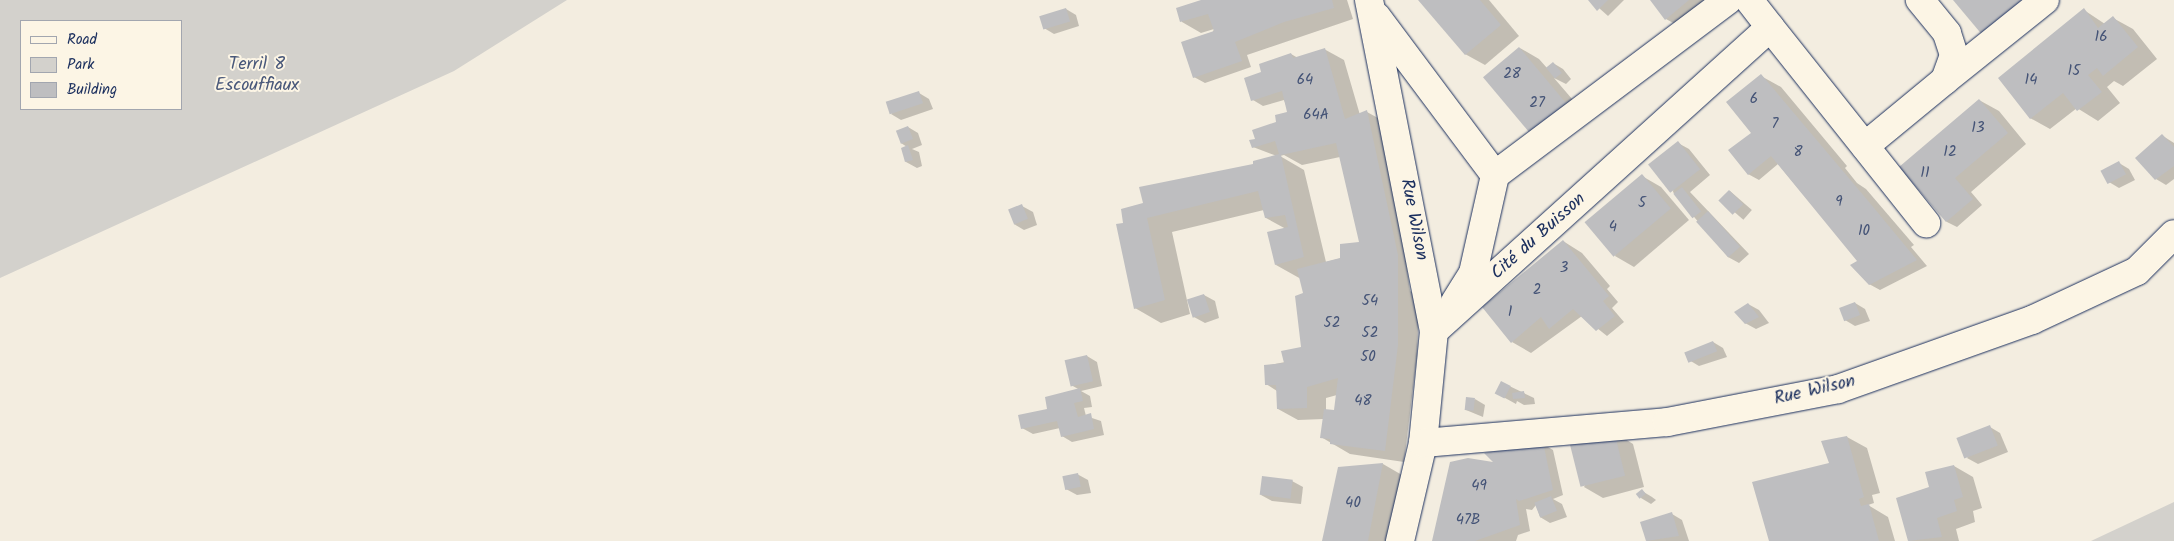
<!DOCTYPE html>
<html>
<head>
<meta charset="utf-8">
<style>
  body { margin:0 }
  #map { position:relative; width:2174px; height:541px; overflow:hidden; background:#f3ede0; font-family:Kalam,sans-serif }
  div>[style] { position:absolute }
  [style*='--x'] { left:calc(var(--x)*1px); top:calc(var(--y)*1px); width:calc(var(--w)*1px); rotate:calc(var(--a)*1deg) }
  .green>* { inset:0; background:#d3d1cc }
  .shadow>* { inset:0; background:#0003; transform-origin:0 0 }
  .building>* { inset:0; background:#bebec0; transform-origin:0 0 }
  .roads { filter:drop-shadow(0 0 1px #1b2f5e) drop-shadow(0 0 1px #1b2f5e) }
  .minor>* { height:28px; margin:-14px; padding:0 14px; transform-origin:14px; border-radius:14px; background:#fcf5e5 }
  span { translate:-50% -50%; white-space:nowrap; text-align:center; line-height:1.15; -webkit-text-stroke:4px #fcf5e5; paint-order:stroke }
  .number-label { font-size:15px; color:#445376 }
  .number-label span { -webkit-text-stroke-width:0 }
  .park-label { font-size:18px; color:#49587a }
  .street-label { font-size:18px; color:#1b2f5e }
  .legend { position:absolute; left:20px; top:20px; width:162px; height:90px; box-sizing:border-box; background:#fcf5e5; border:1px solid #a2a6af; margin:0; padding:6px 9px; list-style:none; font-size:15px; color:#1b2f5e }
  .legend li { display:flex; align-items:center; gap:10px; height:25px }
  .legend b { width:25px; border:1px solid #a2a6af }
</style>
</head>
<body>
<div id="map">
  <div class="green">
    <div style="clip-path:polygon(evenodd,0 0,567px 0,454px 71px,0 278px,0 0,181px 21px,181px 109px,21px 109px,21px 21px,181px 21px)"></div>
    <div style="clip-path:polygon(2174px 502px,2174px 541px,2091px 541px)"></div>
  </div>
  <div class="shadow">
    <div style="clip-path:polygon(1205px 0,1347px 0,1353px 19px,1247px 55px,1251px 67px,1205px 83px,1194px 77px,1214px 29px,1201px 33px,1182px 22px,1177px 9px)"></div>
    <div style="clip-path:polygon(1420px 0,1489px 0,1519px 36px,1485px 65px,1465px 54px)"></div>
    <div style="clip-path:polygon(1590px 0,1624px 0,1608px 16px)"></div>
    <div style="clip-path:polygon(1651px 0,1721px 0,1686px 30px,1666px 19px)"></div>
    <div style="clip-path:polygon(1066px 9px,1076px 15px,1079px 26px,1054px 34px,1044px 28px)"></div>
    <div style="clip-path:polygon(2084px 10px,2105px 24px,2113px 18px,2133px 29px,2157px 59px,2123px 86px,2114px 81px,2107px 87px,2120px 103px,2098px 121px,2077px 108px,2050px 129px,2030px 118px)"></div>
    <div style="clip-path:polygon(1520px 48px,1539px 59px,1547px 68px,1553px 63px,1563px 69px,1571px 79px,1566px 84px,1554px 78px,1585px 114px,1550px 143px)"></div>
    <div style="clip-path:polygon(evenodd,1324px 49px,1344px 60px,1360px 115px,1367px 112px,1387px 123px,1410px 291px,1419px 296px,1417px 356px,1404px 462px,1350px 454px,1321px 437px,1324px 419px,1298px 420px,1278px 409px,1277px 391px,1266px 384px,1265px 366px,1285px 362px,1302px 348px,1305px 293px,1301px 279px,1276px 265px,1286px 229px,1266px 218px,1264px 210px,1172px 232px,1190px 314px,1161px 323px,1135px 308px,1125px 224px,1145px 204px,1277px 156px,1253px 147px,1257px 140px,1289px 113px,1284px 100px,1263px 106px,1253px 100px,1263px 73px,1291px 54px,1298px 58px,1324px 49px,1284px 155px,1302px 165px,1340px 157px,1360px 243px,1342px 258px,1326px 262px,1304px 170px,1280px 156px,1284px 155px,1324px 49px,1337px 395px,1335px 411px,1326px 411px,1326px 398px,1337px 395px)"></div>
    <div style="clip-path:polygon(1761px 76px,1781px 87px,1847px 166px,1845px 168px,1857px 183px,1866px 189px,1914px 245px,1911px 247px,1927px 266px,1880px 290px,1869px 284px,1862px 265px,1778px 164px,1759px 180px,1748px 174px)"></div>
    <div style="clip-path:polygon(919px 93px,929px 99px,933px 109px,901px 120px,891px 114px)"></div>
    <div style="clip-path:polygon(1979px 100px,1999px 111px,2026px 144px,1971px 192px,1982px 205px,1957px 227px,1947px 222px,1901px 167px)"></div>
    <div style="clip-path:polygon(908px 127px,918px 133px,922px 145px,912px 149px,919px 152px,922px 166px,917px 168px,906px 162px,907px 147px,901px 143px)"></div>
    <div style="clip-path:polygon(2163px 136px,2174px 143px,2174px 179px,2166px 185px,2156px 179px)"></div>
    <div style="clip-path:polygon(1678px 143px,1689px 149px,1710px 175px,1690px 192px,1749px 254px,1739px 263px,1728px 257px,1673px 192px)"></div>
    <div style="clip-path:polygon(2119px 163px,2129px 169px,2135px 180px,2119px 188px,2109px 182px)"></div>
    <div style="clip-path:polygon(1642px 176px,1661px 187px,1689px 220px,1634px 267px,1615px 256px)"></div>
    <div style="left:1730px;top:191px;width:29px;height:13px;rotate:41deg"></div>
    <div style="clip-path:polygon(1022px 206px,1033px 212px,1037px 225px,1024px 230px,1014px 224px)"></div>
    <div style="clip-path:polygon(1563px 241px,1582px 253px,1610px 286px,1607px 289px,1618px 302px,1612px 308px,1624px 322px,1607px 336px,1582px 316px,1531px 353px,1512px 342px)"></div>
    <div style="clip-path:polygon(1204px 295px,1215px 301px,1219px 318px,1205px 323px,1194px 317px)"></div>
    <div style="clip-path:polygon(1855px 303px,1865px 309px,1870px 321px,1855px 326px,1845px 320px)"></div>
    <div style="clip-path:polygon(1748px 304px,1759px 310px,1769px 323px,1756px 329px,1745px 323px)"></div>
    <div style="clip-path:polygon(1713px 342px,1723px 348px,1727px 357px,1699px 366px,1689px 360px)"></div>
    <div style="clip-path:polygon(1087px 356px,1097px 362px,1102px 386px,1081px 391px,1090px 396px,1092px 407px,1084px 408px,1086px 416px,1101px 421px,1104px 435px,1072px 442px,1062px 436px,1060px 428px,1033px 434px,1022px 428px,1080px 390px,1071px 385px)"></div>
    <div style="clip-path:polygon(1501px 382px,1534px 398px,1535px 404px,1524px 405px,1517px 401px,1516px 404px,1496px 393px)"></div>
    <div style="clip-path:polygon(1475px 399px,1485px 405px,1483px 417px,1466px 410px)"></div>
    <div style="clip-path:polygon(1990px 427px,2000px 433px,2008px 452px,1978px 464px,1967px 458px)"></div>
    <div style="clip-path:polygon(1614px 432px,1633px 444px,1644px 487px,1603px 498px,1584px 487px)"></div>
    <div style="clip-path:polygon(1847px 437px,1867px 448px,1880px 493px,1872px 495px,1874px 503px,1868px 505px,1888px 517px,1895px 541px,1770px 541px,1830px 464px,1823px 442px)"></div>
    <div style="clip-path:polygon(1543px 444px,1553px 450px,1563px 495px,1553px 499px,1562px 504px,1567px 517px,1550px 523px,1540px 517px,1536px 505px,1532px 510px,1526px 509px,1530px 531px,1518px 535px,1516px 541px,1434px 541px,1497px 464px)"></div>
    <div style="clip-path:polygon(1383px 464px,1402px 475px,1389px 541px,1323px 541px,1339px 468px)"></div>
    <div style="clip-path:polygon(1954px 466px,1973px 477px,1982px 508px,1973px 511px,1975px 522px,1956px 529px,1959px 541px,1909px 541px,1898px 498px,1931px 488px)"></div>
    <div style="clip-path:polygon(1077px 474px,1088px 480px,1091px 493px,1077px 495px,1066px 489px)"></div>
    <div style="clip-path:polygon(1292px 481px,1303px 487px,1301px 504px,1272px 501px,1261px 495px)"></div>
    <div style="clip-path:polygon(1642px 491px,1652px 497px,1656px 500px,1651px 504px,1641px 498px)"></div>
    <div style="clip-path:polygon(1672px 514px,1682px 520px,1689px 541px,1647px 541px,1641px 523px)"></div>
  </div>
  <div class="building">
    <div style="clip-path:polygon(1201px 0,1332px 0,1334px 8px,1284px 22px,1235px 42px,1242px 61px,1193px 78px,1181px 42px,1214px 31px,1208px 14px,1180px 22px,1176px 8px)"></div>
    <div style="clip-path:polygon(1418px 0,1480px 0,1501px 25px,1465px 55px)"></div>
    <div style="clip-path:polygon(1588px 0,1608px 0,1597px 11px)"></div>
    <div style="clip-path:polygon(1650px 0,1689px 0,1665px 20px)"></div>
    <div style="clip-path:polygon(1953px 0,2025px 0,1984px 37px)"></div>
    <div style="left:1066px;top:8px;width:14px;height:28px;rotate:73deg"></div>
    <div style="clip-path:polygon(2084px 8px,2098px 28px,2113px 16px,2138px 47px,2103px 76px,2097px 68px,2088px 75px,2102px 92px,2077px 111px,2063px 93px,2030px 119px,1998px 78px)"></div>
    <div style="left:1519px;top:47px;width:73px;height:47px;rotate:50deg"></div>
    <div style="clip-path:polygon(1325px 48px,1345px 119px,1367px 110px,1398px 255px,1398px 345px,1385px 451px,1330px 444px,1330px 439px,1320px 438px,1324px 409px,1334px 410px,1338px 378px,1307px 387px,1307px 408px,1277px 409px,1276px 385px,1265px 385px,1264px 365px,1284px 363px,1281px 351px,1301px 347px,1295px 296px,1303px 293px,1297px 269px,1340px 258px,1340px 244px,1359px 242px,1336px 143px,1281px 155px,1304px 257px,1275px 265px,1267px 232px,1288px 227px,1285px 215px,1265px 218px,1258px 191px,1147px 218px,1165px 300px,1134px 309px,1116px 224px,1123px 223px,1121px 209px,1143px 203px,1139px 187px,1253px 164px,1253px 161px,1279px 154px,1275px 141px,1252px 148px,1249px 140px,1255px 139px,1252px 130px,1276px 122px,1275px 115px,1287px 112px,1282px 91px,1251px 101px,1244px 78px,1261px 72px,1259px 64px,1291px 53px,1293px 58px)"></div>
    <div style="left:1553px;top:62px;width:14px;height:9px;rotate:51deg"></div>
    <div style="clip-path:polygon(1761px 74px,1869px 202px,1917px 260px,1869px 285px,1850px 265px,1857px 261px,1771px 156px,1748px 175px,1728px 150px,1751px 133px,1726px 102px)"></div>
    <div style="left:919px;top:91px;width:13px;height:35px;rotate:72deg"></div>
    <div style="clip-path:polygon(1979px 99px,2008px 133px,1955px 178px,1973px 199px,1946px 222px,1899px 167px)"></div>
    <div style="left:908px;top:126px;width:14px;height:13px;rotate:69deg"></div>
    <div style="clip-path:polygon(2162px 134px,2174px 147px,2174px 166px,2155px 180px,2135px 158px)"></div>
    <div style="left:1678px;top:141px;width:36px;height:38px;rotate:52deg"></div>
    <div style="clip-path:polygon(908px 145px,913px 160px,905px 162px,901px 148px)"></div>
    <div style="left:2119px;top:161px;width:15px;height:21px;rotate:62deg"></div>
    <div style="left:1642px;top:174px;width:45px;height:75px;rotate:50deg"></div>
    <div style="left:1682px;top:187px;width:31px;height:11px;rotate:52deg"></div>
    <div style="left:1729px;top:190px;width:20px;height:15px;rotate:45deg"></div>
    <div style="left:1022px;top:204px;width:16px;height:15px;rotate:68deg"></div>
    <div style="left:1708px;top:211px;width:48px;height:16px;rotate:48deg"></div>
    <div style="clip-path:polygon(1563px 240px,1609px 296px,1603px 301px,1615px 316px,1596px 331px,1573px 309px,1549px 329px,1541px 317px,1511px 343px,1482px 307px)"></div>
    <div style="left:1204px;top:294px;width:19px;height:18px;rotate:72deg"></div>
    <div style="left:1855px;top:302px;width:14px;height:17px;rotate:69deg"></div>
    <div style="clip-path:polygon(1748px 303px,1759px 317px,1745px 324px,1734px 312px)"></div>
    <div style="left:1713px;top:341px;width:11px;height:31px;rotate:68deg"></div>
    <div style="left:1087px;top:355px;width:27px;height:23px;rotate:77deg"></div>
    <div style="left:1501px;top:381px;width:11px;height:14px;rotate:27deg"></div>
    <div style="clip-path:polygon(1080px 388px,1083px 401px,1074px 403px,1078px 417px,1091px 413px,1094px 429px,1061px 437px,1057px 421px,1021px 429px,1018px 415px,1047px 409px,1045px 397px)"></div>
    <div style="clip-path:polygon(1524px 391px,1525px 398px,1513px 399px,1512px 393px)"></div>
    <div style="left:1466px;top:397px;width:9px;height:13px;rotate:6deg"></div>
    <div style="left:1990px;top:425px;width:22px;height:36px;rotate:69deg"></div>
    <div style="left:1614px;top:431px;width:46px;height:46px;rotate:76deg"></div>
    <div style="clip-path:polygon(1847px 436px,1864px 497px,1859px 499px,1861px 506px,1869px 504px,1879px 541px,1769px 541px,1752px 482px,1829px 463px,1821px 441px)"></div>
    <div style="clip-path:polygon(1543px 442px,1553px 490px,1519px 501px,1516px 499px,1520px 525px,1475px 541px,1432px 541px,1450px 462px,1468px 458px,1493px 462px,1484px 453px)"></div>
    <div style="clip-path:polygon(1383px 463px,1368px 541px,1322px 541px,1338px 467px)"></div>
    <div style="clip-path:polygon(1954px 465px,1963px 497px,1954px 500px,1957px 511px,1937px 518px,1942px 537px,1908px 541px,1896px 498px,1929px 487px,1925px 472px)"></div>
    <div style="left:1078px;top:473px;width:14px;height:16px;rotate:78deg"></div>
    <div style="left:1262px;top:476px;width:31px;height:19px;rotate:7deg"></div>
    <div style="left:1642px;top:489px;width:6px;height:8px;rotate:51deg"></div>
    <div style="left:1551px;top:496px;width:16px;height:18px;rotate:68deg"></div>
    <div style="clip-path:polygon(1672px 512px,1679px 536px,1646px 541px,1640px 522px)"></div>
  </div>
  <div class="roads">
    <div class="minor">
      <div style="--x:1369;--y:0;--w:337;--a:78.9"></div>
      <div style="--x:1434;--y:331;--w:113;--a:95.6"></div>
      <div style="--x:1423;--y:443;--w:101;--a:103.2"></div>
      <div style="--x:1749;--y:0;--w:34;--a:52"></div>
      <div style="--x:1376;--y:16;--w:199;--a:53.2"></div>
      <div style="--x:1945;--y:80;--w:128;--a:-38.7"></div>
      <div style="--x:1865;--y:146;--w:104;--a:-39.5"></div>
      <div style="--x:1945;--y:80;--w:27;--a:-70"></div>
      <div style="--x:1954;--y:55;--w:23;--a:-108"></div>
      <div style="--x:1947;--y:33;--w:43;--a:-129.3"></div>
      <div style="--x:1455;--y:302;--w:34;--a:-58"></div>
      <div style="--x:1473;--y:273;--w:100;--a:-77.3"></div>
      <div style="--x:1495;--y:175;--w:291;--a:-36.9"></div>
      <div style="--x:1434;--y:331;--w:453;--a:-42.1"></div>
      <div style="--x:1770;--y:27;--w:251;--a:51.5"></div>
      <div style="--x:1423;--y:443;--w:245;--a:-4.9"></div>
      <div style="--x:1667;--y:422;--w:174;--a:-10.9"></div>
      <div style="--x:1838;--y:389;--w:206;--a:-19.6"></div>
      <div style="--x:2032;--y:320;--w:116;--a:-25"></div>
      <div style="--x:2137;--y:271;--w:52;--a:-45"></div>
    </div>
  </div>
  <div class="number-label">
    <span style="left:2101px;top:38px">16</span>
    <span style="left:2074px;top:72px">15</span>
    <span style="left:1512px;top:75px">28</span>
    <span style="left:1305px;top:81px">64</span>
    <span style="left:2031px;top:81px">14</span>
    <span style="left:1754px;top:100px">6</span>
    <span style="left:1537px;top:104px">27</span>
    <span style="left:1316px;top:116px">64A</span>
    <span style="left:1775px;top:125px">7</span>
    <span style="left:1978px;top:129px">13</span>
    <span style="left:1798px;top:153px">8</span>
    <span style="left:1950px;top:153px">12</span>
    <span style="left:1925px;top:174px">11</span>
    <span style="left:1839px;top:203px">9</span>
    <span style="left:1642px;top:204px">5</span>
    <span style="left:1613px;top:228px">4</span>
    <span style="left:1864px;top:232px">10</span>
    <span style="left:1564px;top:269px">3</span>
    <span style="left:1537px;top:291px">2</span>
    <span style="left:1370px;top:302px">54</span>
    <span style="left:1510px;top:313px">1</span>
    <span style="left:1332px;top:324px">52</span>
    <span style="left:1370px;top:334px">52</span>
    <span style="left:1368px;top:358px">50</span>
    <span style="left:1363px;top:402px">48</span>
    <span style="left:1479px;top:487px">49</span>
    <span style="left:1353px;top:504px">40</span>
    <span style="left:1468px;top:521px">47B</span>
  </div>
  <div class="park-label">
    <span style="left:257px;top:76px">Terril 8<br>Escouffiaux</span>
  </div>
  <div class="street-label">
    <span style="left:1413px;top:220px;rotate:79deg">Rue Wilson</span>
    <span style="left:1539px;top:237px;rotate:-42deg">Cité du Buisson</span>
    <span style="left:1815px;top:391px;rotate:-13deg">Rue Wilson</span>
  </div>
  <ul class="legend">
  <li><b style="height:6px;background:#fcf5e5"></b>Road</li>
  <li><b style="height:14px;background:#d3d1cc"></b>Park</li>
  <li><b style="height:14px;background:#bebec0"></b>Building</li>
  </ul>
</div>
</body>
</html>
